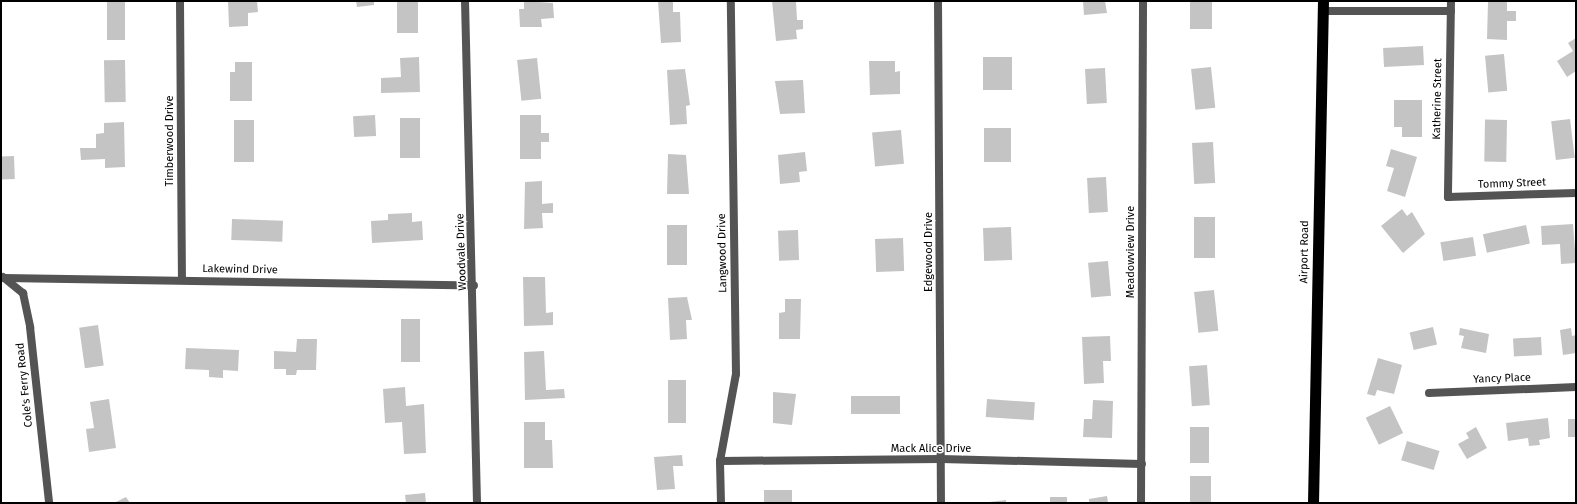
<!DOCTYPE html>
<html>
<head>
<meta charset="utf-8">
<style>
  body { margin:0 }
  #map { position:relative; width:1577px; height:504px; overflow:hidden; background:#fff; font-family:"Fira Sans",sans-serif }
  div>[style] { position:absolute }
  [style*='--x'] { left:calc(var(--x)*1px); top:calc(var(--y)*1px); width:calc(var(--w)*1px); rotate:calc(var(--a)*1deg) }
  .building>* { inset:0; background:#c4c4c4; transform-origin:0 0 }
  .minor>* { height:8px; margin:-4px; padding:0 4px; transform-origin:4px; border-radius:4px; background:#545454 }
  .trunk>* { height:11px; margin:-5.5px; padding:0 5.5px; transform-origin:5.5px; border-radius:5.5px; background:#000 }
  span { translate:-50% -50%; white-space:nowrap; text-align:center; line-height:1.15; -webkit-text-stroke:3px #fff; paint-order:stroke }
  .street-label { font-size:11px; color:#000 }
  .frame { position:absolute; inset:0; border:2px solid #000; pointer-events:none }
</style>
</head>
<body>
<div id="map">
  <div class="building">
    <div style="left:107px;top:1px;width:18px;height:39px"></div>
    <div style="clip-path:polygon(228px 1px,257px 1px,258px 12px,248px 13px,248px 26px,229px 27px)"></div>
    <div style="clip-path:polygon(356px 1px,374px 1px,374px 5px,357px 7px)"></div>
    <div style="left:397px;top:1px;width:21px;height:32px"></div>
    <div style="clip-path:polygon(524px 1px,553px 3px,554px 18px,541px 19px,542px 27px,520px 27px,519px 9px,524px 9px)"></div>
    <div style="clip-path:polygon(658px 1px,673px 1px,673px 12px,680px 12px,681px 42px,661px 43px)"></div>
    <div style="clip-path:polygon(772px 1px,796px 1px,797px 20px,803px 20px,803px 29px,796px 30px,797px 39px,776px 41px)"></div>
    <div style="clip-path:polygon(1083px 1px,1105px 1px,1107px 13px,1084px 15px)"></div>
    <div style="left:1190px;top:1px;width:22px;height:28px"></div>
    <div style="clip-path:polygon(1488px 2px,1507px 2px,1507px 11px,1516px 11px,1516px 21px,1507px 21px,1507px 40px,1487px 39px)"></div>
    <div style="clip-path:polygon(1576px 38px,1576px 71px,1567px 77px,1557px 61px,1573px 51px,1568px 43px)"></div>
    <div style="left:1423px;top:46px;width:19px;height:40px;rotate:87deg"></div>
    <div style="left:1504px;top:54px;width:37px;height:19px;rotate:85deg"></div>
    <div style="clip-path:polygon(419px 57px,420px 92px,381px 93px,381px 78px,401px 77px,400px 58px)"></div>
    <div style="left:983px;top:57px;width:29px;height:33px"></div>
    <div style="left:537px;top:58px;width:41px;height:20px;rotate:84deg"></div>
    <div style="left:125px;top:60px;width:42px;height:21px;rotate:89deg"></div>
    <div style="clip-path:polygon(869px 61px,895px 61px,895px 72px,900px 71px,900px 94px,870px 95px)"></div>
    <div style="clip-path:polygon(235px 62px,252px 62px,252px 101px,230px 101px,230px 72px,235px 72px)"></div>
    <div style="left:1211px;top:67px;width:41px;height:20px;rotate:84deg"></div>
    <div style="left:1105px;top:68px;width:35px;height:20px;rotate:87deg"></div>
    <div style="clip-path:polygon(685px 69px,690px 105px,686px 106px,687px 124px,670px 125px,667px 70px)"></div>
    <div style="clip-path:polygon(803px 80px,805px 113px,780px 114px,775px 81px)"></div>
    <div style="clip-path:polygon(1394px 100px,1422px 100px,1422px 137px,1402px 137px,1402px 127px,1394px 127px)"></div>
    <div style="left:375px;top:115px;width:21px;height:22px;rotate:87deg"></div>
    <div style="clip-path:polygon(520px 115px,541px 115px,541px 133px,549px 133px,549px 142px,541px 142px,541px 159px,520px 159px)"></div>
    <div style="left:400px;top:118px;width:20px;height:40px"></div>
    <div style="left:1570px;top:119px;width:39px;height:19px;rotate:83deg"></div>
    <div style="left:234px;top:120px;width:20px;height:42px"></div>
    <div style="left:1507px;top:120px;width:42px;height:22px;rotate:91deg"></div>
    <div style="clip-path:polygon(124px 122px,125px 167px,105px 168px,105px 159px,81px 160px,80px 148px,96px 148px,96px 134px,104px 133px,104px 123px)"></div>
    <div style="left:1011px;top:128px;width:34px;height:27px;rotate:90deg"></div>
    <div style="left:901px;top:130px;width:34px;height:29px;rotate:85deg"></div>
    <div style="left:1213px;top:142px;width:41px;height:21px;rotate:87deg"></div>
    <div style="clip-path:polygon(1391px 149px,1417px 157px,1405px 197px,1387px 191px,1394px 168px,1386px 166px)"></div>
    <div style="clip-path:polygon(805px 152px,807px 171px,799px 172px,800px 182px,780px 184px,778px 155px)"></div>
    <div style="clip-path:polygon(668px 154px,686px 155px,689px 194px,667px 194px)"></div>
    <div style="left:14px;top:156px;width:23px;height:13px;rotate:88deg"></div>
    <div style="left:1106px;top:177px;width:35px;height:19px;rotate:87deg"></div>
    <div style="clip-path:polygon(542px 181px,542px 204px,553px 203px,553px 213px,542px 213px,543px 228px,524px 229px,525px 182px)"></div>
    <div style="clip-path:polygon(1402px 209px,1407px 216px,1412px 212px,1425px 234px,1403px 253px,1381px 226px)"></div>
    <div style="clip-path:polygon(412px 213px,412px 222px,422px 221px,423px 240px,372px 243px,371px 221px,388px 220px,388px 214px)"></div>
    <div style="left:1194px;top:217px;width:21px;height:41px"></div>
    <div style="left:232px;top:219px;width:51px;height:21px;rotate:2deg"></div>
    <div style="clip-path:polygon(1573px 224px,1576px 263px,1561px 264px,1560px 244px,1542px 245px,1541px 226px)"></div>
    <div style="left:667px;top:225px;width:20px;height:40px"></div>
    <div style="left:1526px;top:225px;width:19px;height:44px;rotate:78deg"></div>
    <div style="left:1011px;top:227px;width:33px;height:28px;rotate:88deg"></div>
    <div style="left:798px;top:230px;width:30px;height:20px;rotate:88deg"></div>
    <div style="left:1473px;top:237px;width:19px;height:33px;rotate:81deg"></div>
    <div style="left:903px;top:238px;width:33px;height:28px;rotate:88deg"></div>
    <div style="left:1108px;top:261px;width:35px;height:20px;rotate:85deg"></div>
    <div style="clip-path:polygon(523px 277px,545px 277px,546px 313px,553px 312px,553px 325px,524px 326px)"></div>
    <div style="left:1214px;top:290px;width:41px;height:20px;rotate:84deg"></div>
    <div style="clip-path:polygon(687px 297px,692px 320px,686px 320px,687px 339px,670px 340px,668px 298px)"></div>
    <div style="clip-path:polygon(785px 299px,801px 299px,800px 339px,779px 339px,779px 313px,785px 312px)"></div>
    <div style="left:401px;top:319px;width:19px;height:43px"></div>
    <div style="left:98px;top:325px;width:41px;height:19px;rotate:82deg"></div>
    <div style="left:1433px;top:327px;width:18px;height:24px;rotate:77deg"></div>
    <div style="clip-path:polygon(1460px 328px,1489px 334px,1486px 353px,1461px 348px,1464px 336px,1459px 335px)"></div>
    <div style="clip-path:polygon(1571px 328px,1572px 336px,1576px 335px,1576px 353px,1563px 355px,1560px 330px)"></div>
    <div style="clip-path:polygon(1110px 336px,1111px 361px,1103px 361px,1104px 383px,1084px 384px,1082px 337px)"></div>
    <div style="left:1541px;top:337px;width:18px;height:28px;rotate:87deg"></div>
    <div style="clip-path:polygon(297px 339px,317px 339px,316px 370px,297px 370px,296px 375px,286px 375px,286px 369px,274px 369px,274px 351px,296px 352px)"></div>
    <div style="clip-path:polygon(186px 348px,239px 350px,238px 371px,223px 370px,223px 378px,209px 377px,209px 370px,185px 369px)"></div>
    <div style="clip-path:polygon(544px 351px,546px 390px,564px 389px,565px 398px,525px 400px,524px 352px)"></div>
    <div style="clip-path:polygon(1378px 358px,1402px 365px,1394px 394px,1377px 390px,1375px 396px,1367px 394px)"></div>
    <div style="left:1207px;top:365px;width:40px;height:18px;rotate:86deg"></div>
    <div style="left:668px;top:380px;width:18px;height:43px"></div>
    <div style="clip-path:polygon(405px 387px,406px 406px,424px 404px,426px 453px,404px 454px,402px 422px,385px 423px,383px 389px)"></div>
    <div style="clip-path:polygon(773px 392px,796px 394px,792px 425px,773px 423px)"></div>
    <div style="left:851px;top:396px;width:49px;height:18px"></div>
    <div style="clip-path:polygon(109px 399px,116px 448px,89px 452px,86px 429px,94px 428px,90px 402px)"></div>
    <div style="left:987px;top:399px;width:48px;height:18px;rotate:4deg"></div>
    <div style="clip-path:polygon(1093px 400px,1113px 401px,1112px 438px,1083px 437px,1084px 419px,1092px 419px)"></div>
    <div style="left:1390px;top:406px;width:30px;height:27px;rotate:64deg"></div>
    <div style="clip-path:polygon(1548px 418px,1550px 438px,1539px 440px,1540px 445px,1529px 446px,1528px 438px,1508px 441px,1506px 423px)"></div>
    <div style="left:1576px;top:419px;width:18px;height:8px;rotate:90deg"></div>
    <div style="clip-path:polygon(524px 422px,545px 422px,545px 440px,552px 440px,553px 468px,524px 468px)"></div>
    <div style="left:1190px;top:427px;width:19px;height:36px"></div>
    <div style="clip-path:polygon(1476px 427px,1487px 448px,1467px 459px,1458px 444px,1469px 438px,1466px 433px)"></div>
    <div style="left:1407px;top:441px;width:34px;height:20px;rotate:17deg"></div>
    <div style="clip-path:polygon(682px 455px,683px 466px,673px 466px,675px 489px,657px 490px,654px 457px)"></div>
    <div style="left:1190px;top:476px;width:21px;height:27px"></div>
    <div style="left:792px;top:490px;width:13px;height:28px;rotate:90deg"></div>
    <div style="clip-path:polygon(425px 493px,426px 503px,406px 503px,405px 495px)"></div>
    <div style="clip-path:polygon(1107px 496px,1108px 503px,1089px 503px,1089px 499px)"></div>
    <div style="clip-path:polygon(126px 497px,130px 503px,114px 503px)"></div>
    <div style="left:1050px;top:497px;width:17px;height:6px"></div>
    <div style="clip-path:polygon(1006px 500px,1006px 503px,989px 503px,989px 502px)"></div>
  </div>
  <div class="minor">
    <div style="--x:180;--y:1;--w:279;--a:89.6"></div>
    <div style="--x:465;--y:1;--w:502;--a:88.63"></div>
    <div style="--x:938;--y:1;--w:502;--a:89.66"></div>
    <div style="--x:1451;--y:1;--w:196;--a:90.9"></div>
    <div style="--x:1448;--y:197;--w:128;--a:-1.8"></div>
    <div style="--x:1323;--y:11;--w:128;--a:0"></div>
    <div style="--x:3;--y:277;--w:26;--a:39"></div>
    <div style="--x:23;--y:293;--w:35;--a:78"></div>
    <div style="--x:30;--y:327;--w:177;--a:83.8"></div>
    <div style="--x:4;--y:278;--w:470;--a:0.9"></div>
    <div style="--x:1429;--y:393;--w:147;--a:-2.3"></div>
    <div style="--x:720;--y:461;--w:221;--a:-0.5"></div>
    <div style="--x:941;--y:459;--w:201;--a:1.4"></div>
    <div style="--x:721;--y:503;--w:42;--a:-91.4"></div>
    <div style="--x:720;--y:461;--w:88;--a:-79.6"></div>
    <div style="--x:736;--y:374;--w:373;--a:-90.8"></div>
    <div style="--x:1141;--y:503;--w:502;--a:-89.77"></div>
  </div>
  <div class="trunk">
    <div style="--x:1313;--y:503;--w:502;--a:-88.86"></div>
  </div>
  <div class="street-label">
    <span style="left:1438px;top:99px;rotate:-89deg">Katherine Street</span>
    <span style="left:170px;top:141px;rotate:-90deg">Timberwood Drive</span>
    <span style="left:1512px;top:184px;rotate:-2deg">Tommy Street</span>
    <span style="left:462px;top:252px;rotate:-92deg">Woodvale Drive</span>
    <span style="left:929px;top:252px;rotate:-90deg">Edgewood Drive</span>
    <span style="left:1131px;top:252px;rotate:-90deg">Meadowview Drive</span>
    <span style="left:1305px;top:252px;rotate:-89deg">Airport Road</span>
    <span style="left:723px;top:253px;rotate:-91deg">Langwood Drive</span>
    <span style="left:240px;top:270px;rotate:1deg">Lakewind Drive</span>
    <span style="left:1502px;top:379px;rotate:-2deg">Yancy Place</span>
    <span style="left:25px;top:385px;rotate:-96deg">Cole's Ferry Road</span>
    <span style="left:931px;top:449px">Mack Alice Drive</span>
  </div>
  <div class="frame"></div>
</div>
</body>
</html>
